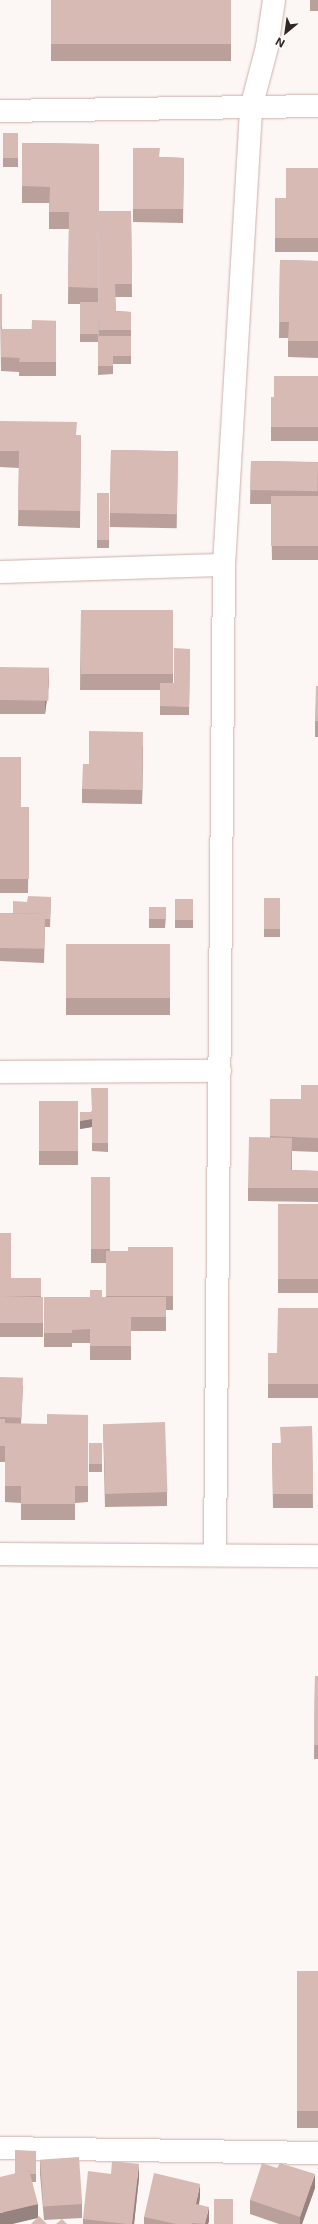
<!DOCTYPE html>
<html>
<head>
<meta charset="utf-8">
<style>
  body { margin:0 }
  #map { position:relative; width:318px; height:2224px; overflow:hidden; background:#fcf6f5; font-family:Inter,sans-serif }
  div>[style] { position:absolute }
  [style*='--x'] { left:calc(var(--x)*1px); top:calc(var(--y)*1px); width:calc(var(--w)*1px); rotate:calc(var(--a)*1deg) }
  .roads { filter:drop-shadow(0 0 1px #cdb0aa) drop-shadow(0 0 1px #cdb0aa) }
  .minor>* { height:22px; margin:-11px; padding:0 11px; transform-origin:11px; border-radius:11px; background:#fff }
  .wall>* { inset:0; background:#b9a09b; transform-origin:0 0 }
  .shaded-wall>* { inset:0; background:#96827e }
  .building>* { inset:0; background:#d7bab4; transform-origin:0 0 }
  span { translate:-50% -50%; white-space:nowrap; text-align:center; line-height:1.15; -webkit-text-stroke:4px #fff; paint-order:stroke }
  .north { position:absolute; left:266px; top:12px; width:40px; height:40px; -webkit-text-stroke:3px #fff; paint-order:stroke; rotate:209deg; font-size:11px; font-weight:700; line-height:16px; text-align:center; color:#312624 }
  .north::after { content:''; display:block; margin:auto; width:14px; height:18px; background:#312624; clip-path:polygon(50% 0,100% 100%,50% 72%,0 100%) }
</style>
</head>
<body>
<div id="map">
  <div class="roads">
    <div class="minor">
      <div style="--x:0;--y:111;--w:318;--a:-0.9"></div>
      <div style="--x:0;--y:572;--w:224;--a:-1.8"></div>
      <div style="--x:0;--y:1072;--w:220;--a:-0.3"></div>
      <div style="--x:0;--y:1554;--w:318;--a:0.4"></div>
      <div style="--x:215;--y:1555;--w:990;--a:-89.48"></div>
      <div style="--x:224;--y:565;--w:458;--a:-86.6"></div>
      <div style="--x:251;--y:108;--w:63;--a:-75.3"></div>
      <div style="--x:267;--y:47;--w:48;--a:-81.5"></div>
      <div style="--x:0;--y:2148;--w:318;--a:0.9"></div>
    </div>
  </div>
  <div class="wall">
    <div style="left:51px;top:0;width:180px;height:61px"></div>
    <div style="left:310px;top:0;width:8px;height:11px"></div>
    <div style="left:3px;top:133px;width:15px;height:34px"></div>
    <div style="clip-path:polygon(22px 143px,99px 144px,98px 342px,80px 342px,80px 304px,68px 304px,69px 229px,49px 229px,49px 203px,22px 203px)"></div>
    <div style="clip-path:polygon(133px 148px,160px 157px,184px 158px,183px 223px,133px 222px)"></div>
    <div style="clip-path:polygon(318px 168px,318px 252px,275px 252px,275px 198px,286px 198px)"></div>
    <div style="clip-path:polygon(99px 211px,131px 211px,132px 297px,115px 297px,116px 311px,131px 312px,131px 364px,113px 364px,113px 374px,98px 375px)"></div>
    <div style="clip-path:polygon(280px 260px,318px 261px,318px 358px,288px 357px,288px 338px,279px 338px)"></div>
    <div style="clip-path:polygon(0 294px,2px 294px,2px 329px,32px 329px,56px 321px,56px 376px,19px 376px,19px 372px,1px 371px)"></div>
    <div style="clip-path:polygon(318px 376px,318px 441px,271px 441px,271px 397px,274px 397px)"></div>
    <div style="clip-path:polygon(0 421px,77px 435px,81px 435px,80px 528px,18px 526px,19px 468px,0 467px)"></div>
    <div style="left:111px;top:450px;width:67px;height:77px;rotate:1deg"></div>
    <div style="clip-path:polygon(251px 461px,318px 462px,318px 560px,272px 560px,271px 504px,250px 504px)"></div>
    <div style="left:97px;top:493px;width:12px;height:55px"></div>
    <div style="clip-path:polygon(81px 610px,173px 610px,173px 683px,174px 683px,190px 649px,189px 715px,160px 715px,160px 690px,80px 690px)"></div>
    <div style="clip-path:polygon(0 667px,49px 682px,45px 714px,0 714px)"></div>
    <div style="clip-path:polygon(318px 686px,318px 737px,315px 737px,315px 721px)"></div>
    <div style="clip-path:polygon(143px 746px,142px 804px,82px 803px,82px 789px)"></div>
    <div style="clip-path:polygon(0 757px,21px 807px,29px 807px,28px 893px,0 893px)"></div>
    <div style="clip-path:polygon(51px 897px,50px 927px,45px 927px,44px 963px,0 961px,0 913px,13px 913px,27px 902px)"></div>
    <div style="left:264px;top:898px;width:16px;height:39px"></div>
    <div style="left:175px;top:899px;width:18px;height:29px"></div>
    <div style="clip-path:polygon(149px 907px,166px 915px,165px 928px,149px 928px)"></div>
    <div style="left:66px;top:944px;width:104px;height:71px"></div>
    <div style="clip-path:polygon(318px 1085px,318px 1152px,292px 1151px,292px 1170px,318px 1171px,318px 1202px,248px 1201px,248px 1188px,270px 1138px,270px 1099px,301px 1099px)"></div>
    <div style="clip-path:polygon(108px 1088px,108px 1152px,92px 1151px,92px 1127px,80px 1129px,80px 1112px,91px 1112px)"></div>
    <div style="left:39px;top:1101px;width:39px;height:64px"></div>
    <div style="clip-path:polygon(91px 1177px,110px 1177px,110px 1251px,128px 1251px,173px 1247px,173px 1310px,166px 1310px,166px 1331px,131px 1331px,131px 1360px,90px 1360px,90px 1343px,72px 1343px,72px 1347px,44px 1347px,44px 1297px,106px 1297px,106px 1263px,91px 1263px)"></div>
    <div style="left:318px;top:1204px;width:89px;height:40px;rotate:90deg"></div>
    <div style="clip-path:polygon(0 1233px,11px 1278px,41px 1278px,41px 1297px,43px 1297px,43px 1337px,0 1337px)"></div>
    <div style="clip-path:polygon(318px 1308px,318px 1398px,268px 1398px,268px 1353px,277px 1353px)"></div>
    <div style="clip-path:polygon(0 1377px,23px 1386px,21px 1424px,47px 1424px,88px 1415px,88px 1502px,75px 1503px,75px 1520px,21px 1520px,21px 1503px,5px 1502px,5px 1462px,0 1462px)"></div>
    <div style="clip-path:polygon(103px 1424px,167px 1492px,167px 1506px,105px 1507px)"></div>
    <div style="clip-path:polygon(312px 1426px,313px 1508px,273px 1508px,272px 1443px,280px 1443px)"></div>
    <div style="left:89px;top:1443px;width:13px;height:29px"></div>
    <div style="clip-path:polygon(315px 1676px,318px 1676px,318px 1759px,314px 1759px)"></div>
    <div style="left:297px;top:1971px;width:21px;height:157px"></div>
    <div style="clip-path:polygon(36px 2151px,36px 2182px,32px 2182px,38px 2217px,12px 2224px,0 2224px,15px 2174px)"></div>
    <div style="clip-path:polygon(40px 2160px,82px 2204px,82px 2218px,44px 2220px,40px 2174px)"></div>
    <div style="clip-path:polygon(277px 2168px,315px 2188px,302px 2224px,279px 2224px,250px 2214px,250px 2200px)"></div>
    <div style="clip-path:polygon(139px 2178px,134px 2224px,83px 2224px,83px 2219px)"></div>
    <div style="clip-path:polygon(200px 2197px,199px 2205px,209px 2221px,208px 2224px,144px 2224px,144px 2217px)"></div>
  </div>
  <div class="shaded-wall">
    <div style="clip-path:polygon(49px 668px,49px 682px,45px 714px,45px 700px)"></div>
    <div style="clip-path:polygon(143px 732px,143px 746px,142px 804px,142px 790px)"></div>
    <div style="clip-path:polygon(92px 1119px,92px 1127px,80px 1129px,80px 1121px)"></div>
    <div style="clip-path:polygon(139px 2164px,139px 2178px,134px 2224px,132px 2224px)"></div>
    <div style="clip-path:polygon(315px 2174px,315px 2188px,302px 2224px,300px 2224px,300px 2217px)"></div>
    <div style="clip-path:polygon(200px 2184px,200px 2197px,196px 2218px,196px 2204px)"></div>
    <div style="clip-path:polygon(38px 2204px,38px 2218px,12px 2224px,0 2224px,0 2213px)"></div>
    <div style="clip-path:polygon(209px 2207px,209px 2221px,208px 2224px,205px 2224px)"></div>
  </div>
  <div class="building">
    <div style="left:51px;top:0;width:180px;height:44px"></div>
    <div style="left:3px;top:133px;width:15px;height:25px"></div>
    <div style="clip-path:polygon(22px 143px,99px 144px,98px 288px,68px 287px,69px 212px,49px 212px,50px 187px,22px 186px)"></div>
    <div style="clip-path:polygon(133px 148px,160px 148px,159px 157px,184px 158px,183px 209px,133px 209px)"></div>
    <div style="clip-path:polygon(286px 168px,318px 168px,318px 238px,275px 238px,275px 198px,286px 198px)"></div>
    <div style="clip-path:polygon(99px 211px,131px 211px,132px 284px,115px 284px,116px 311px,131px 312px,131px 330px,99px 330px)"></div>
    <div style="clip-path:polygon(280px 260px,318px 261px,318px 341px,288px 341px,289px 322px,279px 322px)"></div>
    <div style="left:0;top:294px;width:2px;height:33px"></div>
    <div style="left:80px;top:302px;width:18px;height:32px"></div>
    <div style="left:32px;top:320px;width:24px;height:9px;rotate:2deg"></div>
    <div style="clip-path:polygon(1px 329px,56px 329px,56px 362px,19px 362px,20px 358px,1px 357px)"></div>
    <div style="clip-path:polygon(98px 336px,131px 336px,131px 356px,113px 356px,113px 366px,98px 366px)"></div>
    <div style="clip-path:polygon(274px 376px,318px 376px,318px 427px,271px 427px,271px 397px,274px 397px)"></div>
    <div style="clip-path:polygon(0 421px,77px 422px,76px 435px,81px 435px,80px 511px,18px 510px,19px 451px,0 451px)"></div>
    <div style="left:111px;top:450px;width:67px;height:63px;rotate:1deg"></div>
    <div style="left:251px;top:461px;width:67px;height:29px;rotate:1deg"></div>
    <div style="left:97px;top:493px;width:12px;height:47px"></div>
    <div style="left:271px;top:496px;width:47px;height:50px"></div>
    <div style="left:81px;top:610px;width:92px;height:64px"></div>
    <div style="clip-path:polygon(174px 648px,190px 649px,189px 707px,160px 706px,160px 683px,174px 683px)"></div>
    <div style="left:0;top:667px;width:49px;height:33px;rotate:1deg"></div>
    <div style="clip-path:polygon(316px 686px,318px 686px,318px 721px,315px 721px)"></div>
    <div style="clip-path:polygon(89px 731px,143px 732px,142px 790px,82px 789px,83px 764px,89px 764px)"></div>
    <div style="left:0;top:757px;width:21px;height:50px"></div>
    <div style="left:0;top:807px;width:29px;height:72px"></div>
    <div style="clip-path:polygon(28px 896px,51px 897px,50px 919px,45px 919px,45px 914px,13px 913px,13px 901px,27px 902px)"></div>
    <div style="left:264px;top:898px;width:16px;height:31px"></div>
    <div style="left:175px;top:899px;width:18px;height:21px"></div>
    <div style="left:149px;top:907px;width:17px;height:12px"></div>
    <div style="left:0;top:913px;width:45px;height:35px;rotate:1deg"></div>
    <div style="left:66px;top:944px;width:104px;height:54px"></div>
    <div style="clip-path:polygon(301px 1085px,318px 1085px,318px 1138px,270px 1136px,270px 1099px,301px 1099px)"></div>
    <div style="clip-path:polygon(91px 1088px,108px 1088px,108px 1143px,92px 1143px,92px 1119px,80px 1121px,80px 1112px,92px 1112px)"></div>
    <div style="left:39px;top:1101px;width:39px;height:50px"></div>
    <div style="clip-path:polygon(249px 1137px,292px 1138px,291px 1170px,318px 1171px,318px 1188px,248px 1188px)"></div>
    <div style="left:91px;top:1177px;width:19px;height:72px"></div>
    <div style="left:318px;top:1204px;width:75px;height:40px;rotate:90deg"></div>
    <div style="clip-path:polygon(0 1233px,11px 1233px,11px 1278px,41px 1278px,41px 1296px,0 1297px)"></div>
    <div style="clip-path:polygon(128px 1247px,173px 1247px,173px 1296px,106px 1296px,106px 1251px,128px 1251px)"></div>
    <div style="left:90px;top:1290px;width:12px;height:7px"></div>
    <div style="left:0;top:1297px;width:43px;height:26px"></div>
    <div style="clip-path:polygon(44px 1297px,166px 1297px,166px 1317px,131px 1317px,131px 1346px,90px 1346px,90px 1329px,72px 1330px,72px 1333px,44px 1333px)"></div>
    <div style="clip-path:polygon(278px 1308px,318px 1308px,318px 1384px,268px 1384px,268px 1353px,277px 1353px)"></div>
    <div style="left:0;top:1377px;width:23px;height:40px;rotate:2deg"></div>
    <div style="clip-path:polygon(47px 1414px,88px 1415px,88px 1486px,75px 1486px,75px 1504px,21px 1504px,21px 1486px,5px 1486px,5px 1446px,0 1446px,0 1423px,47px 1424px)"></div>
    <div style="left:0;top:1419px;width:5px;height:4px"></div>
    <div style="left:165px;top:1422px;width:70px;height:62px;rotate:88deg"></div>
    <div style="clip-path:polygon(312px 1426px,313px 1494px,273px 1494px,272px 1443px,281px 1443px,280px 1427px)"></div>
    <div style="left:89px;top:1443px;width:13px;height:21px"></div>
    <div style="clip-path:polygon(315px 1676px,318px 1676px,318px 1745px,314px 1745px)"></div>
    <div style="left:297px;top:1971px;width:21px;height:140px"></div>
    <div style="clip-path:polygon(15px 2150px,36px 2151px,36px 2174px,30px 2174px,29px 2170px,15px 2174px)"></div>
    <div style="left:79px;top:2157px;width:47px;height:39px;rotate:86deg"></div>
    <div style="clip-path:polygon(112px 2161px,139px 2164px,132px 2224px,126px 2224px,83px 2219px,88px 2171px,111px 2174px)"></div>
    <div style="clip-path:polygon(262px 2163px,277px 2168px,280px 2163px,315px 2174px,300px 2217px,250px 2200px)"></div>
    <div style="clip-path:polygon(29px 2170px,38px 2204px,0 2213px,0 2177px)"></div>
    <div style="clip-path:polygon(154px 2173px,200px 2184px,196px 2204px,209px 2207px,205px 2224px,192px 2223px,192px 2224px,176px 2224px,144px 2217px)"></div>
    <div style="left:214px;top:2199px;width:19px;height:25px"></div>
    <div style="clip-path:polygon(39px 2216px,47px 2224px,31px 2224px)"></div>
    <div style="clip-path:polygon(62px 2219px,67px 2224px,56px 2224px)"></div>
  </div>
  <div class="north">N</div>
</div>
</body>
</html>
